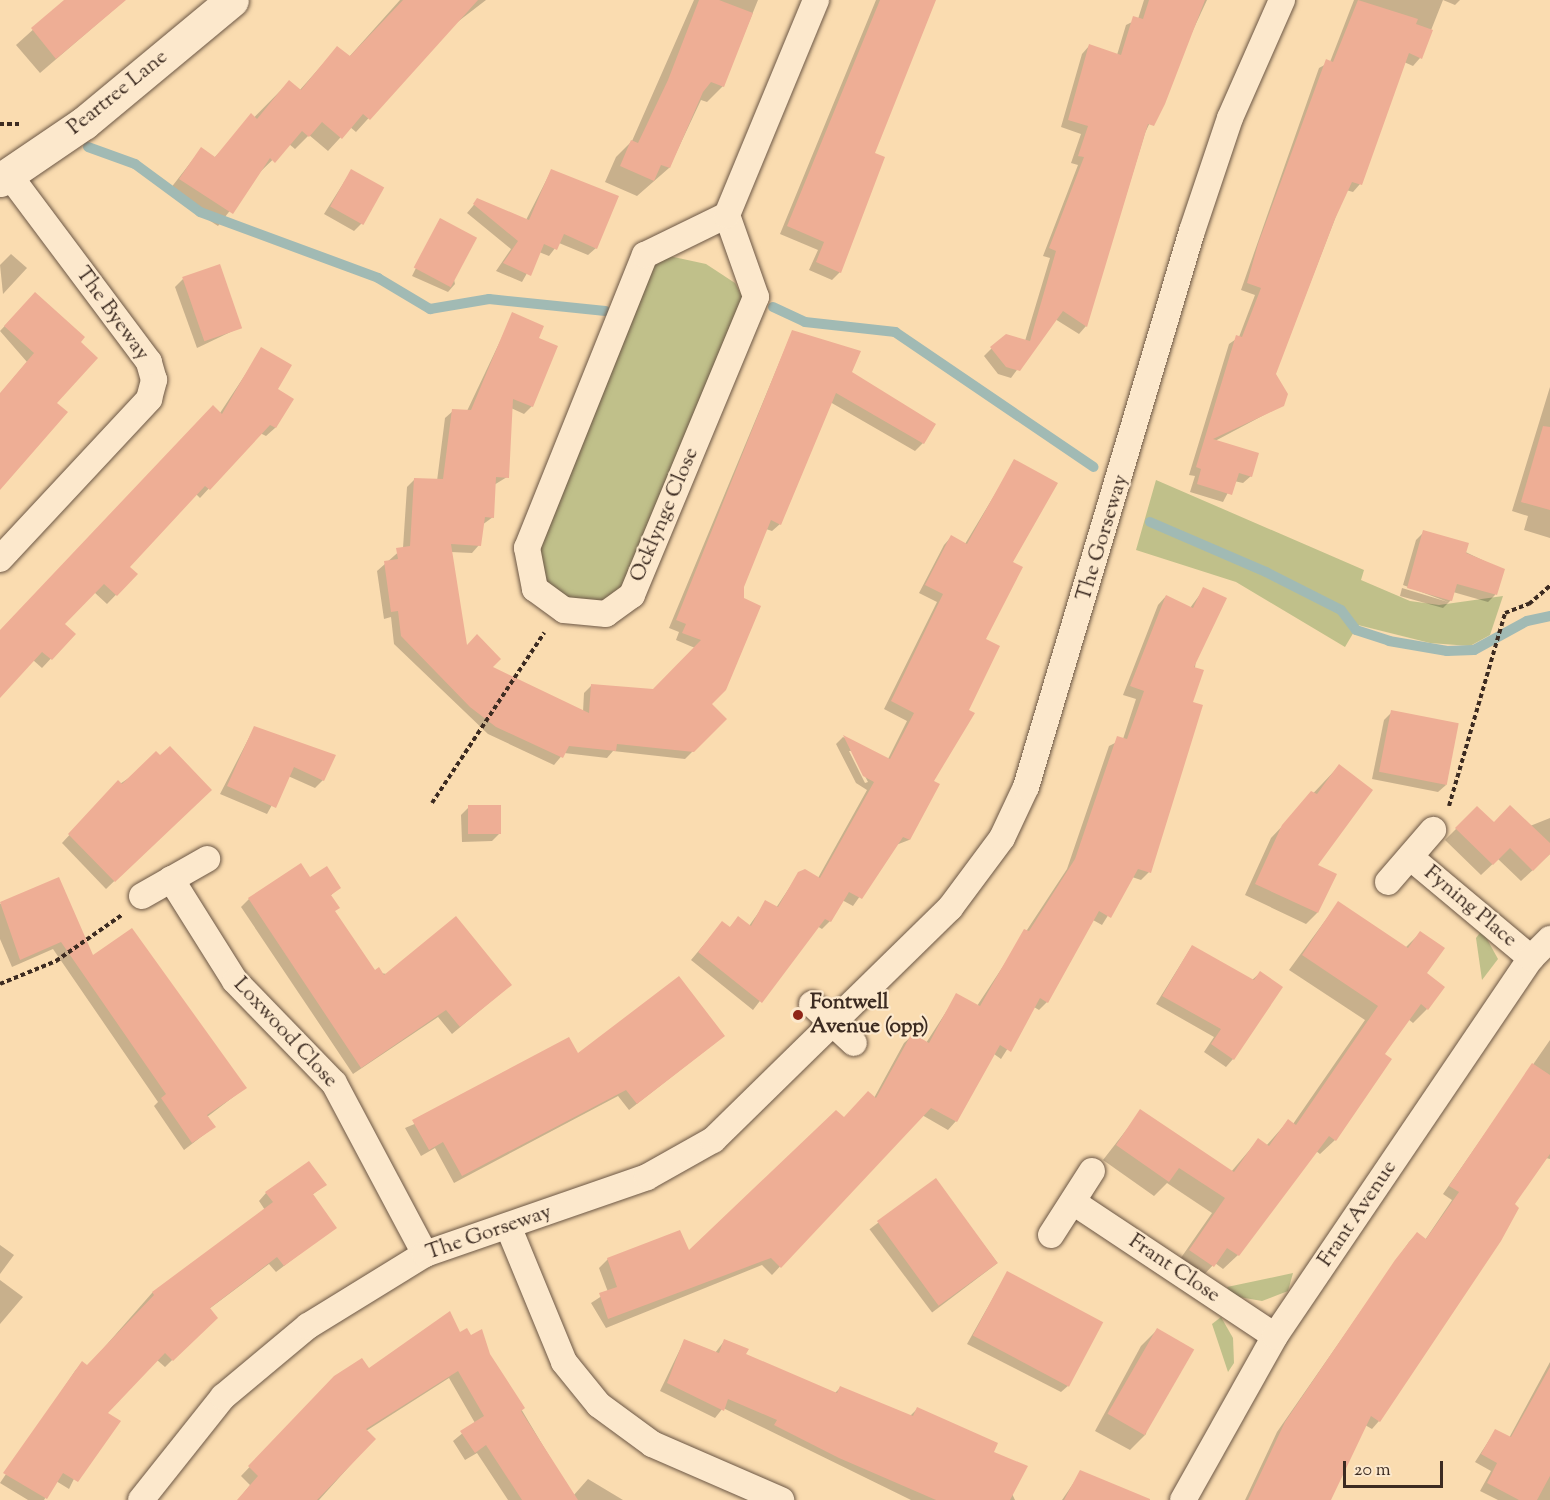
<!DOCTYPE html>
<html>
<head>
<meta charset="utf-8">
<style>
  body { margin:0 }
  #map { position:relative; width:1550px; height:1500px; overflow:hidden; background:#fadcb0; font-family:"Sorts Mill Goudy",serif }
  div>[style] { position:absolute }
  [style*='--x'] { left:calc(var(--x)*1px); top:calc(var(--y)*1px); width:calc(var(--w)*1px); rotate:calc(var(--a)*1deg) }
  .green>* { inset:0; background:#c0c08a }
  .shadow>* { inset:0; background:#0003; transform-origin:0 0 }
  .stream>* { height:10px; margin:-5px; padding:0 5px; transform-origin:5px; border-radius:5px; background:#a1bab4 }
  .building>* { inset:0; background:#eeae95; transform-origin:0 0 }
  .path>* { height:4px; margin-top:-2px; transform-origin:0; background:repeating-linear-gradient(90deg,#3c2b21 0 4.5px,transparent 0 7.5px) }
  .roads { filter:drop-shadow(0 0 2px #6c5745) drop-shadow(0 0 2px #6c5745) }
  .street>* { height:26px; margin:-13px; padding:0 13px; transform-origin:13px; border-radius:13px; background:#fce8cc }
  .secondary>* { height:33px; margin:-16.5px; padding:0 16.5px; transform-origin:16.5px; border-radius:16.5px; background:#fce8cc }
  .dots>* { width:16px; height:16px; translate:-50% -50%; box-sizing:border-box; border:3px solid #fce8cc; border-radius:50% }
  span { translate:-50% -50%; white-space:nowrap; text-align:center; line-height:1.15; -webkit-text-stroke:4.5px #fce8cc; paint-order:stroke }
  .street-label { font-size:21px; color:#3c2b21 }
  .poi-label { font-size:21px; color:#3c2b21; font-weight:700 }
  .left { translate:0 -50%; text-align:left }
  .scale { position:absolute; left:1343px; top:1461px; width:100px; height:27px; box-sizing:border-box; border:3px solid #3c2b21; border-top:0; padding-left:8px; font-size:18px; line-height:21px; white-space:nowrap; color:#3c2b21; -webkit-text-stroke:4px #fce8cc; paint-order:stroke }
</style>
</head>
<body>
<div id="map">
  <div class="green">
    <div style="clip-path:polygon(669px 256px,706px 264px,735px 283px,743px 298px,622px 588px,601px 604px,569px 599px,546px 583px,538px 552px,654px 262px)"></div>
    <div style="clip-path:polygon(1156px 480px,1364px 570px,1361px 580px,1410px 601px,1439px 605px,1503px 596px,1490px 635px,1470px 646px,1430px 643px,1358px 625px,1345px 647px,1236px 582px,1136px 550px)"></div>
    <div style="clip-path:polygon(1482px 930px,1498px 959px,1482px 980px,1476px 938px)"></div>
    <div style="clip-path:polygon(1293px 1273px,1288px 1291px,1262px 1301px,1233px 1296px,1227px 1287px)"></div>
    <div style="clip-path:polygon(1221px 1317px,1233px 1338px,1234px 1363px,1228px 1372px,1212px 1324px)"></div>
  </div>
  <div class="shadow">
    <div style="clip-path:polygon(66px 0,125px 0,40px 73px,16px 45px)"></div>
    <div style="clip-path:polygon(400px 0,486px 0,451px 27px,356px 132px,350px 127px,328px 151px,309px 135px,295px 149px,289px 144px,259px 173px,218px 226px,167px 193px,201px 149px,214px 158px,289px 82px,299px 91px,337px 48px,349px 57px)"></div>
    <div style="clip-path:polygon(694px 0,758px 0,723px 86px,707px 102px,701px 100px,669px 168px,637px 196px,605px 182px,616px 157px,632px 141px)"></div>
    <div style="clip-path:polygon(876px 0,933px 0,873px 154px,840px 272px,832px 280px,809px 270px,818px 250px,780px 234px)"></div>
    <div style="clip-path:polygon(1144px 0,1207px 0,1145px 133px,1086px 326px,1079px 334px,1055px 319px,1011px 378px,998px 374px,984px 356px,992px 348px,1025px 341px,1050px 258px,1043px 256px,1078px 165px,1071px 163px,1081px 134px,1061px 127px,1082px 54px,1089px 46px,1117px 55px,1126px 25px,1138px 19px)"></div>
    <div style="clip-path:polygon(1354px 0,1443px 0,1420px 58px,1413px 66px,1404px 62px,1360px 184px,1353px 192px,1346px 190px,1275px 374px,1283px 405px,1215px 441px,1251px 476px,1243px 483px,1234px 481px,1223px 502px,1190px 492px,1195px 476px,1189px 475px,1229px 344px,1239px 337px,1255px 295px,1241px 290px,1319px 68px,1330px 62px)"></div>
    <div style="clip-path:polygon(1443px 0,1460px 0,1455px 5px)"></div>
    <div style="clip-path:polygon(351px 171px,362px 223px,354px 231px,324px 214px)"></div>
    <div style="clip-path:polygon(551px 171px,596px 248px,588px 255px,559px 243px,549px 256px,539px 252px,522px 282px,496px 271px,511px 249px,467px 213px,478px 200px,526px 220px)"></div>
    <div style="clip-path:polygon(440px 220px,455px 284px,448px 292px,412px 276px)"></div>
    <div style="clip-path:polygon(11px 254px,27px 268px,3px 294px,0 265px)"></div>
    <div style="clip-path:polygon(183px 279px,241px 327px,197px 348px,175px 287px)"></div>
    <div style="clip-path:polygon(27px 302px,79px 342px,54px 403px,0 486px,0 394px,27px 362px,0 331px)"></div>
    <div style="clip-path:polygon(513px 314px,537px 339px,532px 406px,524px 414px,511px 408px,507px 477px,494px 485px,493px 517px,482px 525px,479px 545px,472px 553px,451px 552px,466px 648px,490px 667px,583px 712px,584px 693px,592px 685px,653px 690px,695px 648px,676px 640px,679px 632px,669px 628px,792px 332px,850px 373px,923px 443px,915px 451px,830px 402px,780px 524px,772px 531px,766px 529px,742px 587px,710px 704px,725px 719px,685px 759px,613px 751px,607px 758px,564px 753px,554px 765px,488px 734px,394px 644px,391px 617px,384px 619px,377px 571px,403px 548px,407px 487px,415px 479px,437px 481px,445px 418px,453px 411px,467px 411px)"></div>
    <div style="clip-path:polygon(262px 349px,276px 389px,292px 399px,275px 428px,266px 436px,260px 433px,200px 498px,196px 494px,128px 567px,136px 574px,107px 604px,94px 592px,63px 624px,74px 634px,42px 668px,33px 660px,0 694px,0 634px,220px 413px)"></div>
    <div style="clip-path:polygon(1550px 387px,1550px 538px,1524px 530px,1528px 516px,1512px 511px)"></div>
    <div style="clip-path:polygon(evenodd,1015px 461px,1011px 563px,909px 840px,896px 845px,853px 906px,842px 900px,830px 921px,822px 929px,817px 926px,753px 1010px,691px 960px,722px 923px,729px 928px,739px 918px,749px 926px,766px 902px,776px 908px,799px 873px,818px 878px,867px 790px,856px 783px,836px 744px,843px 737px,888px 759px,907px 721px,884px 709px,937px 602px,919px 593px,944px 545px,951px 537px,965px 544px,1015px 461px,849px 751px,852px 751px,868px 782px,865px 783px,849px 751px)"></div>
    <div style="clip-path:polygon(1424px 532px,1503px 570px,1495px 595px,1488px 602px,1453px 592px,1451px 600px,1443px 608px,1400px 596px,1402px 588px,1448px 602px,1403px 585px,1416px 540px)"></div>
    <div style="clip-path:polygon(1204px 589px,1191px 703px,1149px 872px,1141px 880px,1132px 877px,1102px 925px,1093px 920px,1047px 1002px,1039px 1010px,1034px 1007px,1001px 1059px,994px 1054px,956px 1121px,948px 1130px,922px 1115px,772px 1275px,762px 1265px,606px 1328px,591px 1303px,608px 1292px,599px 1268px,608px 1259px,688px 1253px,874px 1098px,904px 1043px,913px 1035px,926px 1043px,957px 995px,977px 1006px,1067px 869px,1109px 746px,1123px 739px,1136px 699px,1123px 695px,1158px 605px,1166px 596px,1190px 608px)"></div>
    <div style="clip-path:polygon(1392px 712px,1446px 785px,1438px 792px,1372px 779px,1384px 720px)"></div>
    <div style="clip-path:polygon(254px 728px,323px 780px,315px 788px,288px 776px,267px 814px,220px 794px)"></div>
    <div style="clip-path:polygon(160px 757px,209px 790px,106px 889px,62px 843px,111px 790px)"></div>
    <div style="clip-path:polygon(1339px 766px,1316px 865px,1317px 913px,1306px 924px,1245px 895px,1271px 838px)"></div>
    <div style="clip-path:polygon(469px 807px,500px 833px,492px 841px,462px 842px,461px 815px)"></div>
    <div style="clip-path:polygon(1477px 808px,1494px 824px,1530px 826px,1550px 818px,1550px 854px,1521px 881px,1498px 859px,1481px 875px,1445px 840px)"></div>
    <div style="clip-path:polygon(58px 879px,92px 957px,245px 1088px,207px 1117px,214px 1127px,184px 1150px,154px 1106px,158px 1102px,53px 949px,12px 967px,0 939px,0 904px)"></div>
    <div style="clip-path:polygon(310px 879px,339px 888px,330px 896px,334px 911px,374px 972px,502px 992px,452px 1034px,438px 1017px,353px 1074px,241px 907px,249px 899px)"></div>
    <div style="clip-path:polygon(1338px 903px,1405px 948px,1420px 933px,1427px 1009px,1413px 1023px,1408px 1019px,1383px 1055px,1390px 1060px,1335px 1140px,1320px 1154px,1316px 1151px,1238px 1255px,1223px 1269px,1215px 1263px,1199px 1280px,1176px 1265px,1212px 1213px,1167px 1183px,1154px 1196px,1103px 1160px,1141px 1111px,1231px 1172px,1258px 1140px,1266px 1146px,1288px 1121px,1293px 1124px,1365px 1020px,1289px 970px)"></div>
    <div style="clip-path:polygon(1192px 946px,1252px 980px,1260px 973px,1233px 1059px,1226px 1067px,1204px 1052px,1214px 1037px,1156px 1004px)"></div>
    <div style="clip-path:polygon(1550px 1040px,1550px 1159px,1546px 1158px,1513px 1205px,1379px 1421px,1372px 1429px,1365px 1425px,1329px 1500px,1245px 1500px,1277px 1432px,1409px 1242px,1417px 1234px,1425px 1240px,1452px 1200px,1443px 1194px)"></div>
    <div style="clip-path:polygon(715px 1043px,629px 1110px,618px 1096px,454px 1183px,435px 1148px,421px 1156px,405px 1128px,578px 1055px)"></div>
    <div style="left:935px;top:1180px;width:104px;height:82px;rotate:53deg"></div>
    <div style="clip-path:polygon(325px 1185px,312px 1195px,335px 1227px,276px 1272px,269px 1264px,209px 1309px,216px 1317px,165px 1367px,157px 1360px,106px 1414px,69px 1489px,56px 1481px,44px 1500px,28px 1500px,0 1483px,75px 1371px,82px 1363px,87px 1367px,152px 1293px,265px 1210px,259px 1201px,266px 1193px)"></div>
    <div style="clip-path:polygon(0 1245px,14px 1255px,0 1274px)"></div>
    <div style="clip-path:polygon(1007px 1273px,1069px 1385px,1061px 1392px,967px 1344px)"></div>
    <div style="clip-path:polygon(0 1280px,23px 1297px,0 1324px)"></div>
    <div style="clip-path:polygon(1157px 1330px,1146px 1434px,1130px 1450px,1095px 1431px,1141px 1346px)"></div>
    <div style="clip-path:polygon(460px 1334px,489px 1355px,573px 1496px,588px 1479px,623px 1500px,508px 1500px,477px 1453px,465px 1460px,453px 1441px,475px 1423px,449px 1378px,366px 1431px,374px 1439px,319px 1500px,238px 1500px,250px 1485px,241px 1476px,335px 1378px,369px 1371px)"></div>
    <div style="clip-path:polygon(725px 1340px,745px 1355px,835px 1393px,840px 1388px,910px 1416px,917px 1409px,992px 1453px,1015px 1500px,911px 1500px,723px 1408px,715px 1418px,660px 1391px,684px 1341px,715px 1353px)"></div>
    <div style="clip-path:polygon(1550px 1362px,1550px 1500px,1498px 1500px,1480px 1491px,1491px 1471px,1475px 1462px,1495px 1431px,1509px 1438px)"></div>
    <div style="clip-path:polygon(1081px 1472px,1124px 1500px,1062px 1500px)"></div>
  </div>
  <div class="stream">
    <div style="--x:88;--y:147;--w:50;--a:19.9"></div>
    <div style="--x:135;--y:164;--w:81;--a:36.4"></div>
    <div style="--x:200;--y:212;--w:190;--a:20.3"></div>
    <div style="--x:378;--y:278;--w:61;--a:30.8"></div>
    <div style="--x:430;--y:309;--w:60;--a:-9.6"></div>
    <div style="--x:489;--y:299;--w:117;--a:5.9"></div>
    <div style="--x:773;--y:307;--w:35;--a:25"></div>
    <div style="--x:805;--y:322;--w:91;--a:6.3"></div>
    <div style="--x:895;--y:332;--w:240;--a:34.2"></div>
    <div style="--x:1150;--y:522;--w:126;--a:23.3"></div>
    <div style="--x:1266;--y:572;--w:84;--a:26.9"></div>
    <div style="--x:1341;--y:610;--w:25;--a:53"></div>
    <div style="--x:1356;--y:630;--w:35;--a:18"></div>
    <div style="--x:1389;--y:641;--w:59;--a:9.8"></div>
    <div style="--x:1447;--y:651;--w:27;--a:-2"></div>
    <div style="--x:1474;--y:650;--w:60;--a:-28.7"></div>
    <div style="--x:1527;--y:621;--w:24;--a:-12"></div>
  </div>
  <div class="building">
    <div style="clip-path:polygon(64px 0,126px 0,56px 59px,31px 28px)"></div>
    <div style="clip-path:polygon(403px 0,478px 0,370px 120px,363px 114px,342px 139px,322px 122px,309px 137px,302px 131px,275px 163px,270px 158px,233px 214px,179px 179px,201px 147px,215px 157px,251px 113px,257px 119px,289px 80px,301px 90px,337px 46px,350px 56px)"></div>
    <div style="clip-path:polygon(699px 0,719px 0,753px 13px,724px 87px,711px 82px,703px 92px,670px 168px,661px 165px,654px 181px,620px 166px,631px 140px,638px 143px,668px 80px)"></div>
    <div style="clip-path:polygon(880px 0,936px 0,875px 153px,885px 157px,841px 273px,816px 262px,824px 242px,787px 226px)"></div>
    <div style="clip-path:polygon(1149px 0,1205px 0,1165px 104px,1154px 126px,1148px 124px,1087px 327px,1063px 311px,1020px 371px,1006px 367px,990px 347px,1006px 334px,1030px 341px,1056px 251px,1049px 248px,1084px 157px,1078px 156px,1088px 126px,1068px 120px,1089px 44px,1121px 55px,1133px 16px,1143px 19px)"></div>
    <div style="clip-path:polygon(1358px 0,1418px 19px,1416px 24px,1433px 30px,1422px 59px,1409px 53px,1362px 185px,1352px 182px,1335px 219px,1276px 374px,1288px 394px,1284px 406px,1213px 439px,1259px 453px,1252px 477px,1239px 473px,1232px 495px,1197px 484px,1201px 469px,1196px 467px,1236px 335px,1242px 337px,1261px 288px,1247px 283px,1258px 244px,1326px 59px,1333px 62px)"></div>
    <div style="left:351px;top:169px;width:38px;height:43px;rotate:29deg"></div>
    <div style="clip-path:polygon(551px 169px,619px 196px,597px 249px,564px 234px,557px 250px,544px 244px,531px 276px,503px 263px,518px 241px,473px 204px,477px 198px,529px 220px)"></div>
    <div style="left:440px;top:218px;width:42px;height:56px;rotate:28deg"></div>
    <div style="left:220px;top:264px;width:68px;height:40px;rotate:71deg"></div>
    <div style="clip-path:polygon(35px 292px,85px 337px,81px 342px,98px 358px,57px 403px,68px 412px,0 490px,0 393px,34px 353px,4px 326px)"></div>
    <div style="clip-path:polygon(512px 312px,544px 326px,539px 338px,558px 346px,533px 407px,513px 399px,509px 478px,496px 477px,494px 518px,485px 517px,481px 546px,451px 544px,467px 645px,477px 634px,501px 659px,493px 667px,589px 713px,591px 684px,653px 689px,701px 640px,682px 633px,686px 624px,676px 620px,792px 330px,861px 351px,852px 372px,936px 424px,924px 444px,836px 393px,781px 525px,771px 520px,744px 587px,744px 598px,761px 606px,726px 690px,712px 704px,727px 719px,694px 752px,617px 744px,616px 751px,569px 746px,563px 758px,496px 727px,470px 707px,401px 636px,398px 611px,391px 612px,384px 561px,398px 559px,396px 548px,410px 546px,414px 478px,443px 479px,452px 409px,471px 410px)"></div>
    <div style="clip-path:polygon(261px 347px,292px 365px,278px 389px,294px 399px,276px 428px,270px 425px,210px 490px,205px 486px,130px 567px,138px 574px,117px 596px,104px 584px,65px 624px,76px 634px,52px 660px,42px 652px,0 698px,0 630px,213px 405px,222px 414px)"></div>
    <div style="clip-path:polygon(1543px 426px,1550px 427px,1550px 510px,1521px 502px)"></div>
    <div style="clip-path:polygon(1014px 459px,1058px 483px,1013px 562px,1023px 567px,986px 639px,1000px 646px,969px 710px,975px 713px,934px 781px,940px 784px,910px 840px,903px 837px,862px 899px,849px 892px,831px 922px,825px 919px,762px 1003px,698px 952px,722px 921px,730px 927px,738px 916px,751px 926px,765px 900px,778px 907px,798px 872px,805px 869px,820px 878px,874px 782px,863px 776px,843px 735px,890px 759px,914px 713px,891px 701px,943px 594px,925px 585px,951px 535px,967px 544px)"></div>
    <div style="clip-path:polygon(1423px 530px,1469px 543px,1466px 553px,1505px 569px,1497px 595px,1457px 584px,1452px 601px,1407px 588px)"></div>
    <div style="clip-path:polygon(1203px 587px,1227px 598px,1194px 667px,1204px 670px,1193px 702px,1203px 705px,1151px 873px,1138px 869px,1111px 918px,1099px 911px,1048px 1003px,1040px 998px,1011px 1052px,1000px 1045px,957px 1122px,931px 1108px,781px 1268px,771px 1258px,608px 1319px,599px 1293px,617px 1287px,607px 1258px,680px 1230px,689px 1250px,836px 1110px,844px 1117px,868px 1091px,876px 1098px,912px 1033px,929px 1043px,956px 993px,980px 1006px,1024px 929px,1029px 931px,1075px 859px,1117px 736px,1127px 739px,1144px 691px,1130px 686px,1166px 595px,1193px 608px)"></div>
    <div style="left:1391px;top:710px;width:69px;height:63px;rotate:11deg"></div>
    <div style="clip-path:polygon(254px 726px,336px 755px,324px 781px,294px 767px,276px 808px,227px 786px)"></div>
    <div style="clip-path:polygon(170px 746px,212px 790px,115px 882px,68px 834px,118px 780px,122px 784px,156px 751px,160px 755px)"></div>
    <div style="clip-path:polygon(1339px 764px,1373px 790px,1318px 865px,1337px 874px,1318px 913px,1255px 884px,1282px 825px,1311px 791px,1317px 794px)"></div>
    <div style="left:501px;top:805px;width:29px;height:33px;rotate:90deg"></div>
    <div style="clip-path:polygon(1510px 805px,1550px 843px,1550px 854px,1533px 871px,1510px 848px,1493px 865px,1455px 828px,1477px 806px,1494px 822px)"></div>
    <div style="clip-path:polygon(301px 863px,310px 877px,327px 866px,341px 888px,331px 895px,340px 908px,335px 911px,375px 970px,379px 967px,384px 975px,456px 916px,512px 985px,460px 1027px,446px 1010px,361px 1068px,248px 898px)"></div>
    <div style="clip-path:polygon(59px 877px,93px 955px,132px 928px,247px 1088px,207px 1115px,216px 1127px,192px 1143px,161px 1098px,166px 1094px,61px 942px,20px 960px,0 902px)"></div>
    <div style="clip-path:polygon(1338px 901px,1408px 948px,1420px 931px,1445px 948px,1427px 973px,1445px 987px,1428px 1010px,1421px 1004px,1385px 1054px,1392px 1059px,1336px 1141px,1329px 1136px,1239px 1256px,1227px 1248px,1214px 1267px,1189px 1250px,1225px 1198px,1179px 1168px,1169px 1182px,1116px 1145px,1140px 1109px,1234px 1172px,1258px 1138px,1269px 1146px,1288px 1119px,1296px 1125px,1378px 1006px,1302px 955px)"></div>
    <div style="clip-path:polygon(1192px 945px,1254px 980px,1260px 971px,1283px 987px,1234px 1060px,1211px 1044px,1221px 1029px,1162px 996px)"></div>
    <div style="clip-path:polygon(679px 976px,725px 1036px,637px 1104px,626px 1090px,462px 1176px,443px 1142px,429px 1150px,412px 1120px,569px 1037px,578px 1053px)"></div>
    <div style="clip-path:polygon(1532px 1063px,1550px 1075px,1550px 1154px,1515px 1204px,1519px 1208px,1501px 1241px,1380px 1422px,1371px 1416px,1331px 1500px,1248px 1500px,1285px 1422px,1395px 1260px,1417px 1232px,1426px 1239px,1459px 1192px,1449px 1186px)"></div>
    <div style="clip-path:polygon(309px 1161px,327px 1185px,313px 1194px,337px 1228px,284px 1266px,277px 1257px,210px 1308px,218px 1318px,173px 1361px,165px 1353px,108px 1413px,121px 1421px,78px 1482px,63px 1473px,47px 1499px,3px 1473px,82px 1361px,87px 1365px,154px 1295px,152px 1292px,273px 1202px,265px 1192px)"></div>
    <div style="left:936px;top:1178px;width:105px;height:73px;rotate:54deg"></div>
    <div style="left:1007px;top:1271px;width:109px;height:73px;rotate:28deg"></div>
    <div style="clip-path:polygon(450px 1311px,460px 1332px,467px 1328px,471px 1335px,482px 1329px,490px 1354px,525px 1408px,521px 1411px,578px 1500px,522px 1500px,486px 1445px,475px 1453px,460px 1431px,484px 1416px,458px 1371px,366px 1429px,376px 1439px,317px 1500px,237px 1500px,258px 1476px,248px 1466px,334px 1376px,362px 1358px,369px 1368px)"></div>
    <div style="left:1157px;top:1328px;width:43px;height:99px;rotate:30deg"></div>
    <div style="clip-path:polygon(684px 1339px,719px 1353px,724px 1339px,749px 1349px,746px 1354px,837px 1393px,840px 1386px,913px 1416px,917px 1407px,998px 1443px,994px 1452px,1028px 1466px,1010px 1500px,936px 1500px,839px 1458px,774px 1425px,777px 1420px,728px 1399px,724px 1411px,667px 1383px)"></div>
    <div style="clip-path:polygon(1550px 1367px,1550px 1476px,1537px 1500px,1519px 1500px,1487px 1483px,1497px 1463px,1481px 1454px,1495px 1429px,1511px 1437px)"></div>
    <div style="clip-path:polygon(1080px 1470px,1150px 1499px,1150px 1500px,1064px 1500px)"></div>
  </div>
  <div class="path">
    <div style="--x:0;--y:124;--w:20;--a:0"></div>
    <div style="--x:432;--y:803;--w:204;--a:-56.6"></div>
    <div style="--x:1449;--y:806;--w:201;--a:-73.8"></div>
    <div style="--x:1505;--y:613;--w:26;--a:-21"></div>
    <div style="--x:1529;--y:604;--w:28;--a:-41"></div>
    <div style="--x:0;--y:984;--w:61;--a:-22.3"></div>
    <div style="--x:56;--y:961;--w:80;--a:-34.9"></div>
  </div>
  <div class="roads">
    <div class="street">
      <div style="--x:727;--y:215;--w:87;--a:70.5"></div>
      <div style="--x:756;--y:297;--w:323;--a:112.6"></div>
      <div style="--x:632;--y:595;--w:32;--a:144"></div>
      <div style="--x:606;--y:614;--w:42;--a:-174.6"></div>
      <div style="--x:564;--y:610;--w:36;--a:-144"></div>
      <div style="--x:535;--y:589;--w:42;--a:-101"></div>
      <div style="--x:527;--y:548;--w:316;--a:-68.1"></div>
      <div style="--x:645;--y:255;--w:91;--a:-26"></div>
      <div style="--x:727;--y:215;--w:233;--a:-67.5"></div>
      <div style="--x:0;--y:559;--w:219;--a:-47"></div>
      <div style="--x:149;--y:399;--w:20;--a:-75"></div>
      <div style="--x:154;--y:380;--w:19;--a:-106"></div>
      <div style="--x:149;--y:362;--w:234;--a:-126.8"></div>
      <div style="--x:1410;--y:857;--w:158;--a:39.9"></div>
      <div style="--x:171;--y:879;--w:120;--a:57.9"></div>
      <div style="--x:235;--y:981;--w:142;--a:45.9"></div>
      <div style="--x:334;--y:1083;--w:194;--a:62"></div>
      <div style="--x:1388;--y:882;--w:69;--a:-49.1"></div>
      <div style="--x:142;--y:896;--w:75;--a:-29.6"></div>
      <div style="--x:812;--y:1004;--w:57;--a:42.9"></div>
      <div style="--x:1073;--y:1202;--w:242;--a:33.6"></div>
      <div style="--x:508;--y:1226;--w:147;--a:67.6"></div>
      <div style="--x:564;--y:1362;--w:55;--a:50.9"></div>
      <div style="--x:599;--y:1405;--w:66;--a:36.3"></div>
      <div style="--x:652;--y:1444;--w:141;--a:23.5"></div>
      <div style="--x:1051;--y:1235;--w:76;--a:-57.4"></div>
      <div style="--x:141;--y:1500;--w:132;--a:-51.5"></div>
      <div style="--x:223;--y:1397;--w:111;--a:-39.9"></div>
      <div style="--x:308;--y:1326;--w:137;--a:-31.6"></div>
      <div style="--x:425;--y:1254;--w:235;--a:-19.1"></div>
      <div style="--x:647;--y:1177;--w:76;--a:-29.3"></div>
      <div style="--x:713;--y:1140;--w:332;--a:-44.4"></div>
      <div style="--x:950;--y:908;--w:87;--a:-53.4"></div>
      <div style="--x:1002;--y:838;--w:56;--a:-64.8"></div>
      <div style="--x:1026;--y:787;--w:580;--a:-73.38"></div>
      <div style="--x:1192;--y:231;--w:119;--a:-71.4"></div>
      <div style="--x:1230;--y:118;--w:129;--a:-66.2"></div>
      <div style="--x:1183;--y:1500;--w:188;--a:-60.7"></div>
      <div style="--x:1275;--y:1336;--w:457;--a:-55.9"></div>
      <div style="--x:1531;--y:958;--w:27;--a:-45"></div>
    </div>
    <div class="secondary">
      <div style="--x:0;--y:180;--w:102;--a:-34.2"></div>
      <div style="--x:84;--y:123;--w:192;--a:-39.7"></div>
    </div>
  </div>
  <div class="dots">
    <div style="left:798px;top:1015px;background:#8f2418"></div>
  </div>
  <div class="street-label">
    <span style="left:118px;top:93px;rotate:-39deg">Peartree Lane</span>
    <span style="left:112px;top:314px;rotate:54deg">The Byeway</span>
    <span style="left:665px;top:515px;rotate:-67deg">Ocklynge Close</span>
    <span style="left:1103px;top:538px;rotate:-73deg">The Gorseway</span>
    <span style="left:1470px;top:907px;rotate:40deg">Fyning Place</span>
    <span style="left:285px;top:1033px;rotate:47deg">Loxwood Close</span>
    <span style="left:1358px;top:1214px;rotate:-56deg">Frant Avenue</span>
    <span style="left:489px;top:1233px;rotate:-19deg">The Gorseway</span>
    <span style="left:1174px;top:1269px;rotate:34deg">Frant Close</span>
  </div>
  <div class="poi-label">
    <span class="left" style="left:810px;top:1015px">Fontwell<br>Avenue (opp)</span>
  </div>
  <div class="scale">20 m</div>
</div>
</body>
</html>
